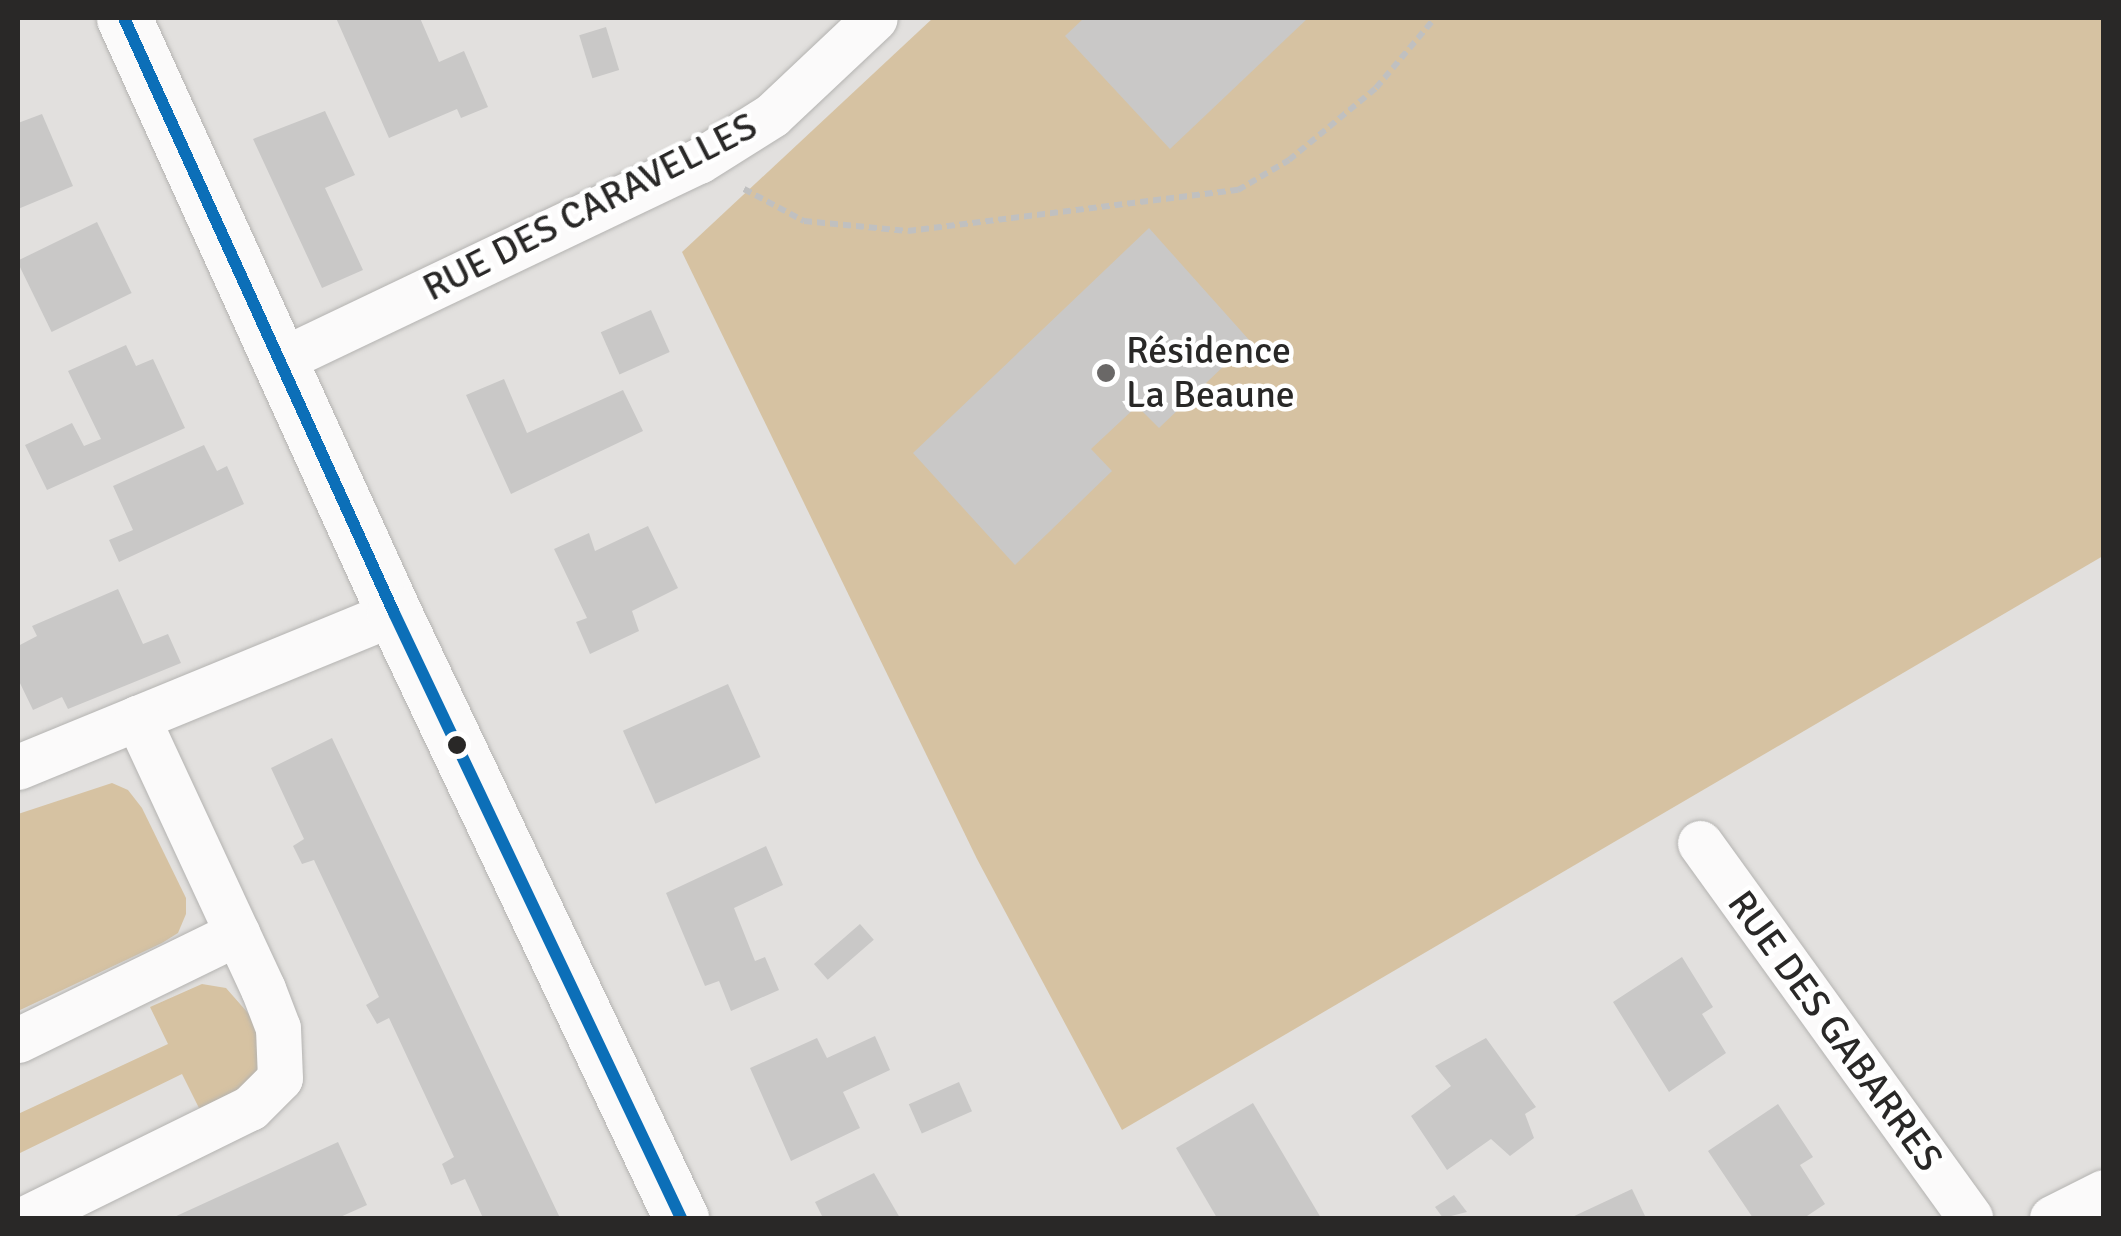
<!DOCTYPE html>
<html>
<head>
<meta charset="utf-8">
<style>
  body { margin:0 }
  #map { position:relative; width:2121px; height:1236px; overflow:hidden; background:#e2e0de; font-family:Signika,sans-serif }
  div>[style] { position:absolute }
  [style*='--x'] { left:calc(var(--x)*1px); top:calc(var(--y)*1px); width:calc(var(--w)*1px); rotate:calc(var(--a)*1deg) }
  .green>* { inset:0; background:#d6c2a2 }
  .building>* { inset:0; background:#c9c8c7; transform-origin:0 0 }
  .path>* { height:6px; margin-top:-3px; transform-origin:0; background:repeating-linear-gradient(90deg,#c0c0c0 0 8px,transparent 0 13px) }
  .roads { filter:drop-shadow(0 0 2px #b4b3b1) drop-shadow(0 0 2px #b4b3b1) }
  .minor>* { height:45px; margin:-22.5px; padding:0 22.5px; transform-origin:22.5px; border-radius:22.5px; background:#fbfafa }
  .tertiary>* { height:55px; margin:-27.5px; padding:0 27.5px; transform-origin:27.5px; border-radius:27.5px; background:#fbfafa }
  .bus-1>* { height:12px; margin:-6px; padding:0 6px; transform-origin:6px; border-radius:6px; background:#0c6fb8 }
  .dots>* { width:28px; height:28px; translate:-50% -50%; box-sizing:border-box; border:5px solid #fff; border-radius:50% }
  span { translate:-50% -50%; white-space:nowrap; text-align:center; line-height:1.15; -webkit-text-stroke:9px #fff; paint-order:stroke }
  .street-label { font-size:38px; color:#292827 }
  .poi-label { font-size:38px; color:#292827 }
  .left { translate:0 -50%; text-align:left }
  .frame { position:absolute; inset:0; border:20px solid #292827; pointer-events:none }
</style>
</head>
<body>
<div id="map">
  <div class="green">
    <div style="clip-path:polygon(933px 18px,2103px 18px,2103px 556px,1122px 1130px,977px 859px,682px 252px)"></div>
    <div style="clip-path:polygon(112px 783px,128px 790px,142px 808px,186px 898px,186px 914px,178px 933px,162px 943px,18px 1011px,18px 814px)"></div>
    <div style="clip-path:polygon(202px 984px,226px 988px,255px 1021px,263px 1064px,254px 1084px,202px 1114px,182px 1074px,18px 1154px,18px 1114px,168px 1044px,150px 1007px)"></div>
  </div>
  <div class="building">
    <div style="clip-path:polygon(336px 18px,420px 18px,439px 62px,464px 51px,488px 107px,461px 118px,457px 109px,389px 138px)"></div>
    <div style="clip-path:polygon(1084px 18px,1308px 18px,1170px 149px,1065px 36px)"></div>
    <div style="left:606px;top:27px;width:45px;height:28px;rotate:73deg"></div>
    <div style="clip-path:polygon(325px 111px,355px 175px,325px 188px,363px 270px,322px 288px,253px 139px)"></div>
    <div style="clip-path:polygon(42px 114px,73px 186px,18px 209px,18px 123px)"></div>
    <div style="left:97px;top:222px;width:79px;height:89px;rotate:64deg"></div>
    <div style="clip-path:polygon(1149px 228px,1250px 341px,1159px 428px,1137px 406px,1091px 449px,1112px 471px,1015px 565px,913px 453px)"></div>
    <div style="left:651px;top:310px;width:46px;height:55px;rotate:66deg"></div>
    <div style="clip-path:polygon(126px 345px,136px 366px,153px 359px,185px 428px,47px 490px,25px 445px,72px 423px,84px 446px,101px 439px,68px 371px)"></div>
    <div style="clip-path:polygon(504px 379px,527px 433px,623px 390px,643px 431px,511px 494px,466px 395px)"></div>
    <div style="clip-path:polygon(204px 445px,217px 471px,227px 466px,244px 504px,119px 562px,109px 540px,133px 530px,113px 486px)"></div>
    <div style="clip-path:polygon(648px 526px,678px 588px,632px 611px,639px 631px,590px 654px,576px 622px,587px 618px,554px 549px,589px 533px,595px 551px)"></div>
    <div style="clip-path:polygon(118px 589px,143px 644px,168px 634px,181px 663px,68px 709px,62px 697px,33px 710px,18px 679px,18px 646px,37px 636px,32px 626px)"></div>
    <div style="left:728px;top:684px;width:80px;height:115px;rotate:66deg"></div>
    <div style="clip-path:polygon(332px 738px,560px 1218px,483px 1218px,465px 1179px,451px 1185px,442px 1164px,454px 1157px,389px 1018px,377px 1024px,366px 1005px,379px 997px,314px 860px,302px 864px,293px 846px,304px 839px,271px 768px)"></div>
    <div style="clip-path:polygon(766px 846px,783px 885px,734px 908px,755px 961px,765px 957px,779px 990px,731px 1011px,719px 981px,705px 986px,666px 893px)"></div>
    <div style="left:860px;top:924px;width:21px;height:61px;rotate:49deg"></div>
    <div style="clip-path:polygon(1682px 957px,1713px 1007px,1702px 1014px,1726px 1053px,1669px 1092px,1613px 1002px)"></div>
    <div style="clip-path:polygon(875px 1036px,890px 1070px,843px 1092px,860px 1128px,791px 1161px,750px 1068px,817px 1038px,827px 1058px)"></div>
    <div style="clip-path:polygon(1486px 1038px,1536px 1107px,1525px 1114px,1534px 1138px,1510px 1156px,1491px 1139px,1447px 1170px,1411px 1116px,1451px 1086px,1435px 1066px)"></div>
    <div style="left:959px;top:1082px;width:32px;height:55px;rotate:66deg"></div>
    <div style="clip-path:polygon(1253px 1103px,1321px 1218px,1217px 1218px,1176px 1148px)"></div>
    <div style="clip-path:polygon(1778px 1104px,1813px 1157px,1800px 1165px,1825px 1204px,1804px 1218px,1753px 1218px,1708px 1151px)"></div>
    <div style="clip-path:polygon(338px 1142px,367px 1205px,338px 1218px,172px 1218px)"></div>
    <div style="clip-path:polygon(874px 1173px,900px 1218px,823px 1218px,815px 1202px)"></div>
    <div style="clip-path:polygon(1632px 1189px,1646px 1218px,1570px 1218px)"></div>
    <div style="clip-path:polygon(1454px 1195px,1467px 1212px,1443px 1218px,1435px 1207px)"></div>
  </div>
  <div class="path">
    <div style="--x:744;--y:189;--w:68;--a:28.1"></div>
    <div style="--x:804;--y:221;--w:104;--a:5.5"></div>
    <div style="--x:908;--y:231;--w:333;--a:-7.1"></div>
    <div style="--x:1238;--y:190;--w:59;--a:-30.5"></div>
    <div style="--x:1289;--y:160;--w:113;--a:-39.6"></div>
    <div style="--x:1376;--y:88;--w:92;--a:-49.9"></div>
  </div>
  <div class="roads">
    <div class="minor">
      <div style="--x:281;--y:360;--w:463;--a:-25.5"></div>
      <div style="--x:699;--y:161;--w:86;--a:-32.2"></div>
      <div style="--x:772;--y:115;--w:141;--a:-43.3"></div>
      <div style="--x:18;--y:767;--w:406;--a:-22.3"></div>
      <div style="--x:1700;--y:843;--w:462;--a:54.2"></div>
      <div style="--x:18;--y:1040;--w:244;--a:-26"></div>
      <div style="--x:26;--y:1218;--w:250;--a:-26.2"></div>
      <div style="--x:250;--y:1108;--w:42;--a:-45"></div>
      <div style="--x:280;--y:1078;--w:50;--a:-92.3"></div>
      <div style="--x:278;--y:1028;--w:42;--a:-111"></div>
      <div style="--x:263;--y:989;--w:299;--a:-114.9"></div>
      <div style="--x:2052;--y:1218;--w:58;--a:-26.6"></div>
    </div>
    <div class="tertiary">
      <div style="--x:124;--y:18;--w:653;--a:65.59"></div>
      <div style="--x:394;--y:613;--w:670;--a:64.62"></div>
    </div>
  </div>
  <div class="bus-1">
    <div style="--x:124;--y:18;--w:653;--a:65.59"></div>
    <div style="--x:394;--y:613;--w:670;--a:64.62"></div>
  </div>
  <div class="dots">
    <div style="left:1106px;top:373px;background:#6a6867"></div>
    <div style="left:457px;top:745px;background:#292827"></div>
  </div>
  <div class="street-label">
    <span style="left:590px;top:207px;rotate:-27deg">RUE DES CARAVELLES</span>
    <span style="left:1835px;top:1031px;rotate:54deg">RUE DES GABARRES</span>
  </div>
  <div class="poi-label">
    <span class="left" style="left:1126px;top:373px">Résidence<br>La Beaune</span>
  </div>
  <div class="frame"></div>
</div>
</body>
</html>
